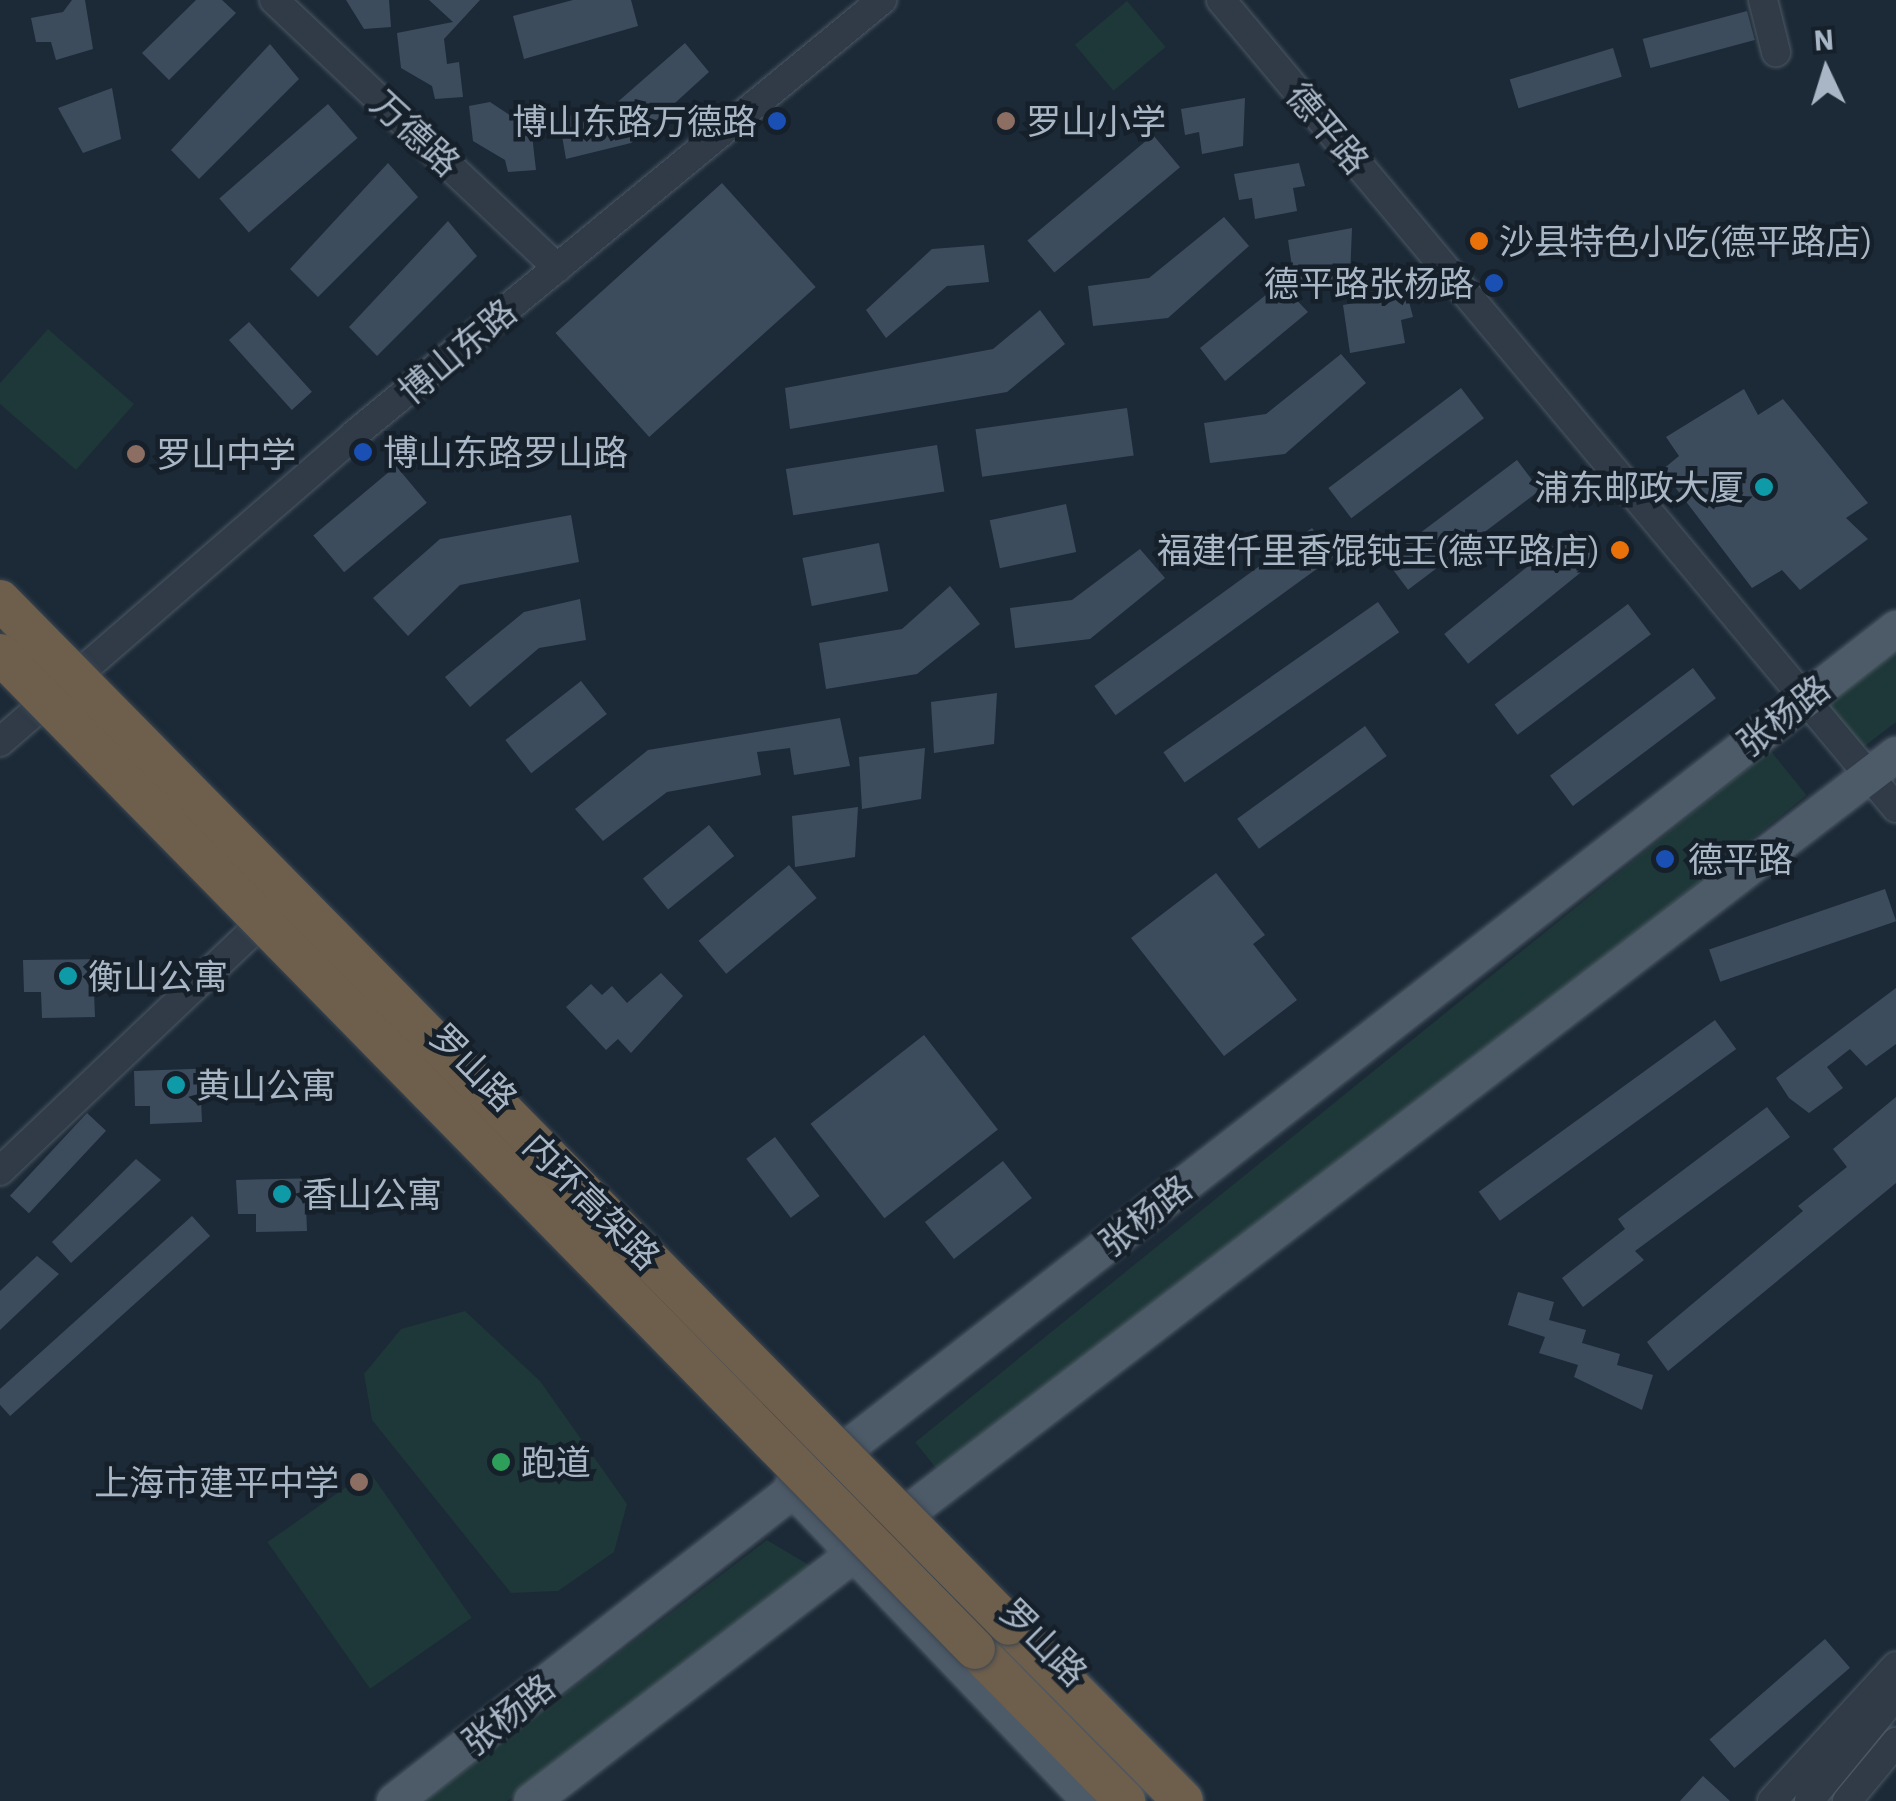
<!DOCTYPE html>
<html>
<head>
<meta charset="utf-8">
<style>
  body { margin:0 }
  #map { position:relative; width:1896px; height:1801px; overflow:hidden; background:#1c2a37; font-family:"IBM Plex Sans","Noto Sans SC",sans-serif }
  div>[style] { position:absolute }
  [style*='--x'] { left:calc(var(--x)*1px); top:calc(var(--y)*1px); width:calc(var(--w)*1px); rotate:calc(var(--a)*1deg) }
  .green>* { inset:0; background:#1e3738; transform-origin:0 0 }
  .building>* { inset:0; background:#3d4c5c; transform-origin:0 0 }
  .roads { filter:drop-shadow(0 0 2px #4d5965) drop-shadow(0 0 2px #4d5965) }
  .minor>* { height:28px; margin:-14px; padding:0 14px; transform-origin:14px; border-radius:14px; background:#303b47 }
  .major>* { height:35px; margin:-17.5px; padding:0 17.5px; transform-origin:17.5px; border-radius:17.5px; background:#4d5a68 }
  .highway>* { height:40px; margin:-20px; padding:0 20px; transform-origin:20px; border-radius:20px; background:#6e5e4c }
  .bridges { filter:drop-shadow(0 0 2px #3b4651) drop-shadow(0 0 2px #3b4651) }
  .highway-bridge>* { height:40px; margin:-20px; padding:0 20px; transform-origin:20px; border-radius:20px; background:#6e5e4c }
  .dots>* { width:28px; height:28px; translate:-50% -50%; box-sizing:border-box; border:5px solid #16202b; border-radius:50% }
  span { translate:-50% -50%; white-space:nowrap; text-align:center; line-height:1.15; -webkit-text-stroke:9px #16202b; paint-order:stroke }
  .poi-label { font-size:35px; color:#a9b6c5 }
  .right { translate:-100% -50%; text-align:right }
  .left { translate:0 -50%; text-align:left }
  .street-label { font-size:35px; color:#a9b6c5 }
  .north { position:absolute; left:1776px; top:20px; width:100px; height:100px; -webkit-text-stroke:8px #16202b; paint-order:stroke; rotate:356deg; font-size:28px; font-weight:700; line-height:40px; text-align:center; color:#a9b6c5 }
  .north::after { content:''; display:block; margin:auto; width:35px; height:45px; background:#a9b6c5; clip-path:polygon(50% 0,100% 100%,50% 72%,0 100%) }
</style>
</head>
<body>
<div id="map">
  <div class="green">
    <div style="left:1127px;top:1px;width:60px;height:68px;rotate:50deg"></div>
    <div style="clip-path:polygon(48px 329px,134px 404px,76px 470px,0 404px,0 383px)"></div>
    <div style="clip-path:polygon(1896px 646px,1896px 722px,1853px 755px,1815px 707px)"></div>
    <div style="left:1770px;top:750px;width:58px;height:1100px;rotate:51deg"></div>
    <div style="clip-path:polygon(465px 1311px,540px 1381px,627px 1504px,614px 1552px,558px 1591px,511px 1593px,372px 1420px,364px 1374px,401px 1329px)"></div>
    <div style="left:369px;top:1471px;width:179px;height:124px;rotate:55deg"></div>
    <div style="clip-path:polygon(767px 1540px,814px 1568px,507px 1801px,424px 1801px)"></div>
  </div>
  <div class="building">
    <div style="clip-path:polygon(72px 0,85px 0,93px 49px,56px 60px,51px 42px,36px 42px,31px 18px,63px 12px)"></div>
    <div style="clip-path:polygon(196px 0,222px 0,236px 13px,169px 80px,142px 53px)"></div>
    <div style="clip-path:polygon(346px 0,389px 0,391px 27px,364px 29px)"></div>
    <div style="clip-path:polygon(429px 0,480px 0,444px 39px,447px 64px,459px 62px,463px 97px,435px 99px,432px 86px,401px 68px,397px 33px,453px 22px)"></div>
    <div style="clip-path:polygon(573px 0,631px 0,638px 26px,524px 59px,513px 16px)"></div>
    <div style="left:1747px;top:11px;width:30px;height:108px;rotate:75deg"></div>
    <div style="clip-path:polygon(685px 43px,709px 72px,631px 143px,566px 159px,559px 118px,613px 106px)"></div>
    <div style="clip-path:polygon(270px 44px,299px 79px,199px 179px,171px 150px)"></div>
    <div style="left:1613px;top:48px;width:30px;height:108px;rotate:73deg"></div>
    <div style="clip-path:polygon(112px 88px,121px 139px,83px 153px,58px 108px)"></div>
    <div style="clip-path:polygon(1245px 98px,1243px 146px,1202px 154px,1199px 132px,1185px 135px,1181px 109px)"></div>
    <div style="clip-path:polygon(490px 102px,517px 120px,520px 137px,532px 135px,536px 170px,508px 172px,505px 160px,473px 141px,469px 106px)"></div>
    <div style="left:328px;top:104px;width:45px;height:144px;rotate:49deg"></div>
    <div style="left:1153px;top:135px;width:42px;height:164px;rotate:50deg"></div>
    <div style="clip-path:polygon(388px 163px,418px 197px,318px 297px,290px 269px)"></div>
    <div style="clip-path:polygon(1299px 163px,1305px 186px,1293px 188px,1297px 211px,1255px 219px,1252px 198px,1239px 200px,1234px 174px)"></div>
    <div style="left:722px;top:183px;width:140px;height:224px;rotate:48deg"></div>
    <div style="clip-path:polygon(1224px 217px,1249px 246px,1168px 318px,1093px 326px,1088px 286px,1149px 278px)"></div>
    <div style="clip-path:polygon(448px 221px,477px 256px,377px 356px,349px 327px)"></div>
    <div style="clip-path:polygon(1352px 228px,1350px 278px,1286px 289px,1308px 312px,1225px 381px,1200px 348px,1293px 273px,1288px 240px)"></div>
    <div style="clip-path:polygon(984px 245px,989px 282px,947px 286px,886px 338px,866px 310px,932px 249px)"></div>
    <div style="clip-path:polygon(1407px 294px,1413px 317px,1401px 320px,1405px 343px,1350px 353px,1343px 305px)"></div>
    <div style="clip-path:polygon(1040px 310px,1065px 344px,1007px 392px,790px 429px,785px 388px,993px 349px)"></div>
    <div style="left:249px;top:322px;width:94px;height:27px;rotate:48deg"></div>
    <div style="clip-path:polygon(1341px 354px,1366px 383px,1285px 454px,1210px 463px,1204px 423px,1266px 414px)"></div>
    <div style="left:1461px;top:388px;width:38px;height:166px;rotate:53deg"></div>
    <div style="clip-path:polygon(1744px 389px,1758px 415px,1783px 399px,1868px 503px,1846px 518px,1868px 539px,1800px 590px,1782px 570px,1752px 588px,1662px 470px,1679px 456px,1666px 437px)"></div>
    <div style="left:1127px;top:408px;width:48px;height:153px;rotate:82deg"></div>
    <div style="left:937px;top:445px;width:47px;height:153px;rotate:81deg"></div>
    <div style="left:1517px;top:460px;width:38px;height:165px;rotate:53deg"></div>
    <div style="left:396px;top:466px;width:48px;height:108px;rotate:50deg"></div>
    <div style="left:1066px;top:504px;width:49px;height:78px;rotate:78deg"></div>
    <div style="clip-path:polygon(571px 515px,579px 562px,460px 585px,408px 636px,373px 598px,440px 539px)"></div>
    <div style="left:1312px;top:528px;width:36px;height:269px;rotate:54deg"></div>
    <div style="left:1574px;top:529px;width:38px;height:167px;rotate:51deg"></div>
    <div style="left:879px;top:543px;width:49px;height:78px;rotate:79deg"></div>
    <div style="clip-path:polygon(1140px 549px,1165px 578px,1090px 639px,1015px 648px,1010px 608px,1072px 600px)"></div>
    <div style="clip-path:polygon(950px 586px,980px 624px,917px 674px,826px 689px,819px 643px,902px 629px)"></div>
    <div style="clip-path:polygon(580px 599px,586px 640px,539px 648px,470px 707px,445px 677px,524px 612px)"></div>
    <div style="left:1378px;top:602px;width:37px;height:262px;rotate:55deg"></div>
    <div style="left:1628px;top:604px;width:38px;height:167px;rotate:53deg"></div>
    <div style="left:1693px;top:668px;width:38px;height:179px;rotate:53deg"></div>
    <div style="left:581px;top:681px;width:42px;height:96px;rotate:52deg"></div>
    <div style="clip-path:polygon(997px 693px,994px 744px,934px 753px,931px 702px)"></div>
    <div style="clip-path:polygon(840px 718px,850px 766px,794px 775px,790px 748px,757px 752px,761px 775px,667px 792px,603px 841px,575px 809px,648px 750px)"></div>
    <div style="left:1365px;top:726px;width:37px;height:158px;rotate:54deg"></div>
    <div style="clip-path:polygon(925px 748px,921px 799px,862px 809px,859px 757px)"></div>
    <div style="clip-path:polygon(858px 807px,855px 857px,795px 867px,792px 816px)"></div>
    <div style="left:709px;top:825px;width:40px;height:85px;rotate:51deg"></div>
    <div style="left:789px;top:865px;width:43px;height:118px;rotate:50deg"></div>
    <div style="clip-path:polygon(1216px 873px,1265px 935px,1253px 944px,1297px 1000px,1224px 1056px,1131px 938px)"></div>
    <div style="left:1885px;top:889px;width:34px;height:186px;rotate:71deg"></div>
    <div style="clip-path:polygon(111px 959px,112px 992px,94px 992px,95px 1017px,42px 1018px,41px 992px,24px 992px,23px 960px)"></div>
    <div style="clip-path:polygon(661px 973px,683px 996px,631px 1053px,618px 1039px,606px 1050px,566px 1007px,591px 984px,602px 995px,612px 986px,627px 1003px)"></div>
    <div style="clip-path:polygon(1896px 988px,1896px 1044px,1866px 1066px,1850px 1049px,1827px 1067px,1843px 1088px,1809px 1113px,1789px 1098px,1776px 1078px)"></div>
    <div style="left:1715px;top:1020px;width:36px;height:292px;rotate:54deg"></div>
    <div style="left:924px;top:1035px;width:120px;height:144px;rotate:52deg"></div>
    <div style="clip-path:polygon(218px 1068px,219px 1099px,201px 1100px,202px 1122px,150px 1124px,150px 1106px,135px 1106px,134px 1071px)"></div>
    <div style="clip-path:polygon(1896px 1097px,1896px 1183px,1668px 1371px,1647px 1342px,1803px 1211px,1798px 1206px,1847px 1167px,1833px 1149px)"></div>
    <div style="clip-path:polygon(1767px 1107px,1790px 1137px,1635px 1251px,1644px 1260px,1583px 1307px,1562px 1278px,1625px 1229px,1618px 1219px)"></div>
    <div style="left:87px;top:1113px;width:26px;height:113px;rotate:43deg"></div>
    <div style="left:775px;top:1137px;width:74px;height:36px;rotate:53deg"></div>
    <div style="clip-path:polygon(136px 1159px,161px 1180px,71px 1263px,52px 1242px)"></div>
    <div style="left:1003px;top:1161px;width:47px;height:99px;rotate:52deg"></div>
    <div style="clip-path:polygon(326px 1178px,327px 1207px,306px 1207px,307px 1231px,256px 1232px,256px 1214px,238px 1214px,236px 1180px)"></div>
    <div style="left:192px;top:1216px;width:27px;height:269px;rotate:48deg"></div>
    <div style="clip-path:polygon(37px 1256px,59px 1274px,0 1330px,0 1291px)"></div>
    <div style="clip-path:polygon(1518px 1292px,1554px 1302px,1549px 1320px,1586px 1330px,1582px 1343px,1620px 1354px,1617px 1365px,1653px 1375px,1642px 1410px,1574px 1377px,1578px 1365px,1539px 1353px,1545px 1337px,1508px 1325px)"></div>
    <div style="left:1825px;top:1639px;width:38px;height:153px;rotate:49deg"></div>
    <div style="clip-path:polygon(1703px 1776px,1730px 1801px,1680px 1801px)"></div>
  </div>
  <div class="roads">
    <div class="minor">
      <div style="--x:274;--y:0;--w:390;--a:43.4"></div>
      <div style="--x:1221;--y:0;--w:1053;--a:50.12"></div>
      <div style="--x:1763;--y:0;--w:54;--a:76"></div>
      <div style="--x:0;--y:742;--w:470;--a:-40.9"></div>
      <div style="--x:355;--y:434;--w:683;--a:-39.47"></div>
      <div style="--x:0;--y:1171;--w:349;--a:-43.5"></div>
      <div style="--x:1772;--y:1801;--w:183;--a:-47.4"></div>
      <div style="--x:1809;--y:1801;--w:137;--a:-50.6"></div>
      <div style="--x:1847;--y:1801;--w:77;--a:-50.3"></div>
    </div>
    <div class="major">
      <div style="--x:791;--y:1487;--w:434;--a:46.4"></div>
      <div style="--x:394;--y:1801;--w:1906;--a:-37.99"></div>
      <div style="--x:531;--y:1801;--w:1720;--a:-37.49"></div>
    </div>
    <div class="highway">
      <div style="--x:1009;--y:1625;--w:247;--a:45.3"></div>
      <div style="--x:975;--y:1649;--w:214;--a:45.4"></div>
    </div>
  </div>
  <div class="bridges">
    <div class="highway-bridge">
      <div style="--x:0;--y:600;--w:1438;--a:45.45"></div>
      <div style="--x:0;--y:654;--w:1393;--a:45.58"></div>
    </div>
  </div>
  <div class="dots">
    <div style="left:777px;top:121px;background:#1a4fb4"></div>
    <div style="left:1006px;top:121px;background:#8d6e63"></div>
    <div style="left:1479px;top:241px;background:#e8710a"></div>
    <div style="left:1494px;top:283px;background:#1a4fb4"></div>
    <div style="left:363px;top:452px;background:#1a4fb4"></div>
    <div style="left:136px;top:454px;background:#8d6e63"></div>
    <div style="left:1764px;top:487px;background:#0f9aa8"></div>
    <div style="left:1620px;top:550px;background:#e8710a"></div>
    <div style="left:1665px;top:859px;background:#1a4fb4"></div>
    <div style="left:68px;top:976px;background:#0f9aa8"></div>
    <div style="left:176px;top:1085px;background:#0f9aa8"></div>
    <div style="left:282px;top:1194px;background:#0f9aa8"></div>
    <div style="left:501px;top:1462px;background:#2e9e5b"></div>
    <div style="left:359px;top:1482px;background:#8d6e63"></div>
  </div>
  <div class="poi-label">
    <span class="right" style="left:757px;top:121px">博山东路万德路</span>
    <span class="left" style="left:1026px;top:121px">罗山小学</span>
    <span class="left" style="left:1499px;top:241px">沙县特色小吃(德平路店)</span>
    <span class="right" style="left:1474px;top:283px">德平路张杨路</span>
    <span class="left" style="left:383px;top:452px">博山东路罗山路</span>
    <span class="left" style="left:156px;top:454px">罗山中学</span>
    <span class="right" style="left:1744px;top:487px">浦东邮政大厦</span>
    <span class="right" style="left:1600px;top:550px">福建仟里香馄钝王(德平路店)</span>
    <span class="left" style="left:1688px;top:859px">德平路</span>
    <span class="left" style="left:88px;top:976px">衡山公寓</span>
    <span class="left" style="left:196px;top:1085px">黄山公寓</span>
    <span class="left" style="left:302px;top:1194px">香山公寓</span>
    <span class="left" style="left:521px;top:1462px">跑道</span>
    <span class="right" style="left:339px;top:1482px">上海市建平中学</span>
  </div>
  <div class="street-label">
    <span style="left:1328px;top:128px;rotate:50deg">德平路</span>
    <span style="left:416px;top:133px;rotate:43deg">万德路</span>
    <span style="left:457px;top:351px;rotate:-40deg">博山东路</span>
    <span style="left:1783px;top:715px;rotate:-38deg">张杨路</span>
    <span style="left:474px;top:1067px;rotate:45deg">罗山路</span>
    <span style="left:592px;top:1201px;rotate:45deg">内环高架路</span>
    <span style="left:1145px;top:1215px;rotate:-38deg">张杨路</span>
    <span style="left:1044px;top:1642px;rotate:45deg">罗山路</span>
    <span style="left:508px;top:1714px;rotate:-38deg">张杨路</span>
  </div>
  <div class="north">N</div>
</div>
</body>
</html>
